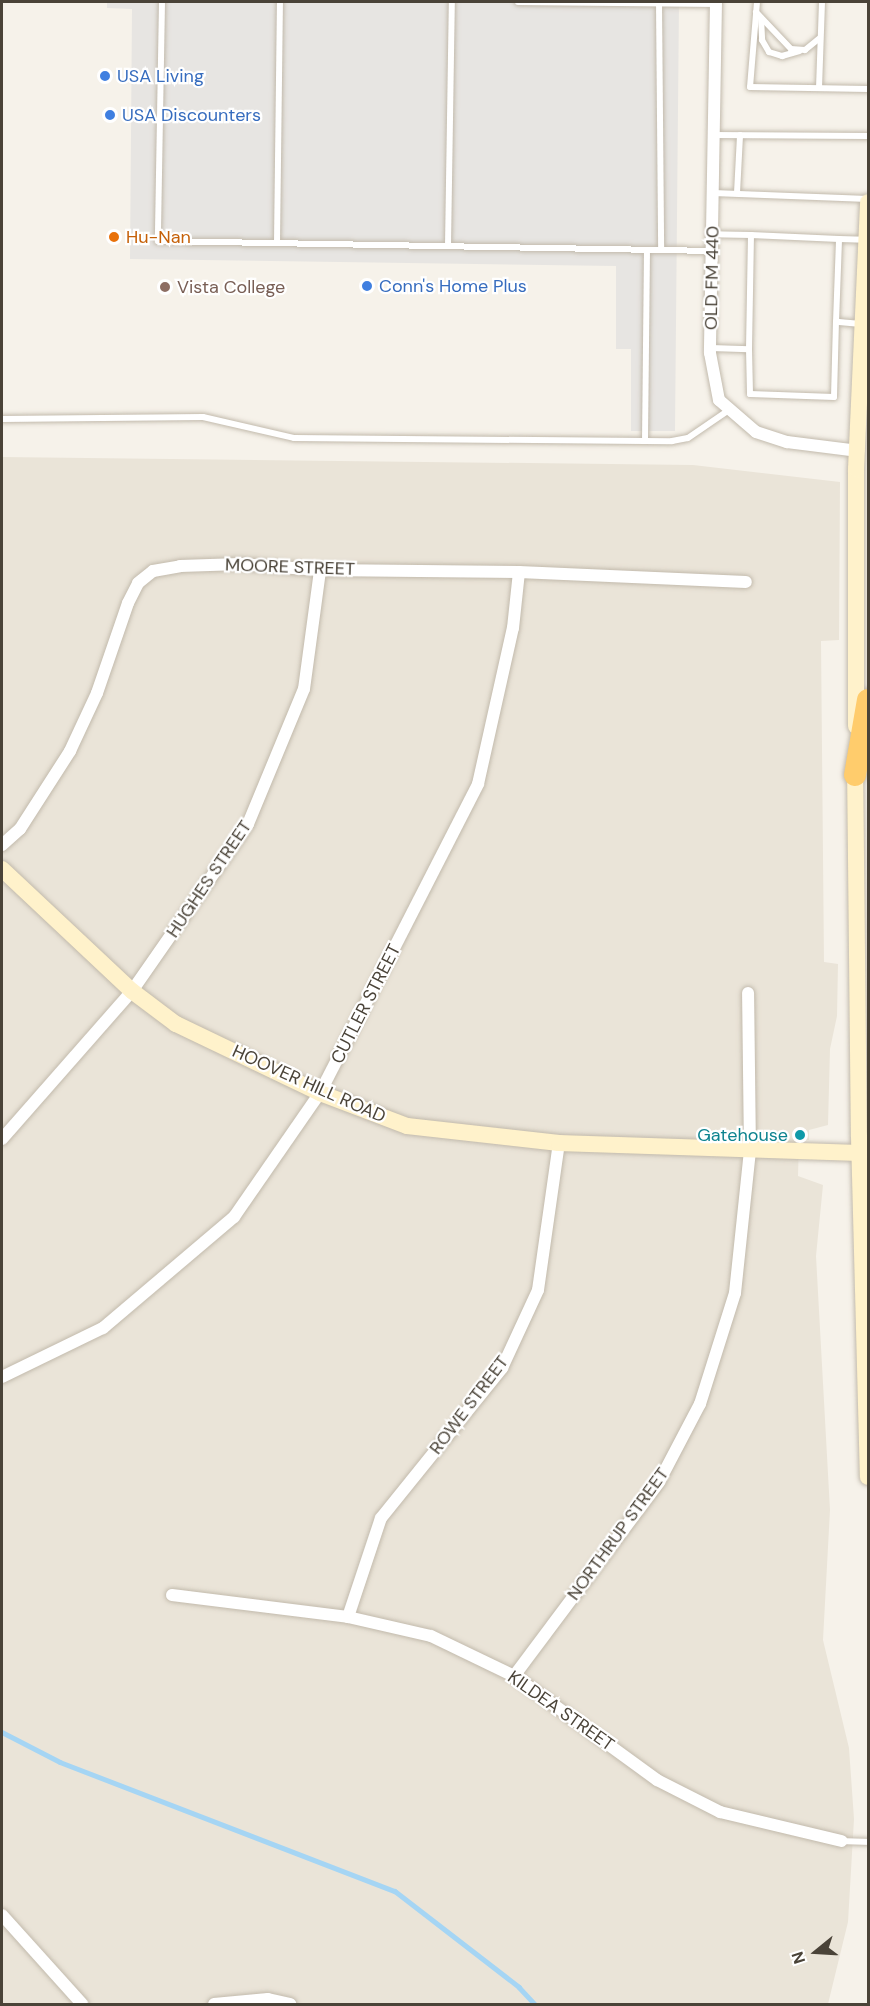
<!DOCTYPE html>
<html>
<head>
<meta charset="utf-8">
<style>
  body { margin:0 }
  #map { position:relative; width:870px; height:2006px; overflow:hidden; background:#f6f2ea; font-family:"DM Sans",sans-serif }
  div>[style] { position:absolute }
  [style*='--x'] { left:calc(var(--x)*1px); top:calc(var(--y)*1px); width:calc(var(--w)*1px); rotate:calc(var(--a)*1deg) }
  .residential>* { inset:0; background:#eae4d8 }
  .parking>* { inset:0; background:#e7e5e2 }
  .stream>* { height:4.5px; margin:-2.25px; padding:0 2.25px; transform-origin:2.25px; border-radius:2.25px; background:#a5d5f4 }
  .roads { filter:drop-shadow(0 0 2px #c2baac) drop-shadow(0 0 2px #c2baac) }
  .lane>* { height:6px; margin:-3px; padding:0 3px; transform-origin:3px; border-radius:3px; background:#fff }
  .street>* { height:12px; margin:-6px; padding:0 6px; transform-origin:6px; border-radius:6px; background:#fff }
  .secondary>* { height:16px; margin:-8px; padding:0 8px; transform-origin:8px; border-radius:8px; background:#fff2cb }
  .highway>* { height:22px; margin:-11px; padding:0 11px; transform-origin:11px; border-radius:11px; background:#ffcc6c }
  .dots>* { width:16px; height:16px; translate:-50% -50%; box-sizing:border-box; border:3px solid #fff; border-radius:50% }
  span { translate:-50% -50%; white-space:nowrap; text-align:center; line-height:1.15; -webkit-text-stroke:4.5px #fff; paint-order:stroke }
  .shop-label { font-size:18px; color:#366cbe }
  .left { translate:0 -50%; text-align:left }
  .food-label { font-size:18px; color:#c56008 }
  .street-label { font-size:18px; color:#4a4338 }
  .education-label { font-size:18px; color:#785e54 }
  .culture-label { font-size:18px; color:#0d838f }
  .right { translate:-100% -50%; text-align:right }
  .frame { position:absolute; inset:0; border:3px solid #4a4338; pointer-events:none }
  .north { position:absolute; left:786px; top:1922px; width:60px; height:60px; -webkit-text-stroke:4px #fff; paint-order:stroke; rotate:252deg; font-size:16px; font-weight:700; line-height:24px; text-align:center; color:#4a4338 }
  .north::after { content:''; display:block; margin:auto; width:21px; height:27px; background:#4a4338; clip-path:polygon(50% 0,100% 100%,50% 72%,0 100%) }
</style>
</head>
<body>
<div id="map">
  <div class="residential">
    <div style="clip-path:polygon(2px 457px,693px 465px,840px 482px,839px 640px,821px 641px,824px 962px,838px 964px,837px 1016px,830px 1049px,828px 1125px,809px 1130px,809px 1140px,799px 1140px,798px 1176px,823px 1185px,816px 1256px,830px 1510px,823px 1640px,849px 1748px,854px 1819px,848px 1922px,828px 2004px,2px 2004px)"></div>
  </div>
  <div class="parking">
    <div style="clip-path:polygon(107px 2px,679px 2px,675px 431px,631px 431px,631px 349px,616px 349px,616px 266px,130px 259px,132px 9px,107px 8px)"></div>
  </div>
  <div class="stream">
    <div style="--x:2;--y:1732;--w:65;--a:27.3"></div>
    <div style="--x:60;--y:1762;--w:359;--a:21.1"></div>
    <div style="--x:395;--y:1891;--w:157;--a:37.7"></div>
    <div style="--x:519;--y:1987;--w:23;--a:47"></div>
  </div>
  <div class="roads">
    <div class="lane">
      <div style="--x:162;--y:2;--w:239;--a:91"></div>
      <div style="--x:158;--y:241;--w:554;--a:1.03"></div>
      <div style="--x:518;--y:2;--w:198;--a:0.6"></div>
      <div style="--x:757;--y:2;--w:85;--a:94.7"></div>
      <div style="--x:750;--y:87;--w:118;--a:1"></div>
      <div style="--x:659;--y:3;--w:247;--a:89.5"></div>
      <div style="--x:756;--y:12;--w:51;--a:46.6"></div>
      <div style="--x:791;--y:49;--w:14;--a:4"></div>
      <div style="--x:805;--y:50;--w:19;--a:-39"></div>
      <div style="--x:761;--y:18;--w:22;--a:87"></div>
      <div style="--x:762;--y:40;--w:14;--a:60"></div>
      <div style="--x:769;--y:52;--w:14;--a:17"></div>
      <div style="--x:782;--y:56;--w:18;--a:-16"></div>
      <div style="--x:819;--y:88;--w:86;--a:-88"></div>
      <div style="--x:713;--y:135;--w:155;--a:0.4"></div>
      <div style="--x:713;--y:193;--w:155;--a:2.2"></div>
      <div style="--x:737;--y:193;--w:58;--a:-87"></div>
      <div style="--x:751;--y:235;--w:88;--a:2.6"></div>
      <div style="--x:277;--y:243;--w:241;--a:-89.3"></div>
      <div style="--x:448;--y:246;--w:244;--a:-89.1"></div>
      <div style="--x:861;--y:324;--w:25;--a:-175"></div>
      <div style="--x:836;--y:322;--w:83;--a:-87.9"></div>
      <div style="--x:839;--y:239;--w:25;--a:2"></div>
      <div style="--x:711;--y:348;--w:38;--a:2"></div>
      <div style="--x:749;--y:349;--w:114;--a:-89"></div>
      <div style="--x:751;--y:235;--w:39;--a:-179"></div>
      <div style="--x:749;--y:349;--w:45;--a:88.7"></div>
      <div style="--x:750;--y:394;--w:84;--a:2"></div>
      <div style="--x:834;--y:397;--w:75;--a:-88.5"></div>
      <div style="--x:2;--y:419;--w:201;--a:-0.6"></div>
      <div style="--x:203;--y:417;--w:93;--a:13"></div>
      <div style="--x:294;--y:438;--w:378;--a:0.5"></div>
      <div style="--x:672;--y:441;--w:16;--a:-11"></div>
      <div style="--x:688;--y:438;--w:50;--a:-34.3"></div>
      <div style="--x:645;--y:441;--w:191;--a:-89.4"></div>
      <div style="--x:842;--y:1841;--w:26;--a:2"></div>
    </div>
    <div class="street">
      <div style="--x:716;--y:2;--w:351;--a:91"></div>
      <div style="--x:710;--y:353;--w:48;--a:79.2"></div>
      <div style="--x:719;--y:400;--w:49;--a:40.9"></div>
      <div style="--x:756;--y:432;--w:33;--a:18"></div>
      <div style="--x:787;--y:442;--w:72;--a:7.2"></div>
      <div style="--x:2;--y:845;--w:24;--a:-42"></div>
      <div style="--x:20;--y:829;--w:93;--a:-57.3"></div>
      <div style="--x:70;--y:751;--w:64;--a:-65"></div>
      <div style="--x:97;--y:693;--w:95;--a:-71"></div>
      <div style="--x:128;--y:603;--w:22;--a:-63"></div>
      <div style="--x:138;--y:583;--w:19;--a:-39"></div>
      <div style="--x:153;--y:571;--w:27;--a:-10"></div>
      <div style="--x:180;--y:566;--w:60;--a:-1.9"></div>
      <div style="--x:240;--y:564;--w:80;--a:4.3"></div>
      <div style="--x:320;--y:570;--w:199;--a:0.6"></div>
      <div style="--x:519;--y:572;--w:227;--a:2.5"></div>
      <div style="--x:2;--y:1139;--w:197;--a:-48.7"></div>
      <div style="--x:132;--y:991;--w:203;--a:-55.2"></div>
      <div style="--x:248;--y:824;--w:146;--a:-67.5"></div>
      <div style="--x:304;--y:689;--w:120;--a:-82.3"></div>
      <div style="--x:2;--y:1377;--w:112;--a:-25.9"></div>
      <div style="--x:103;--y:1328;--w:172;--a:-40.3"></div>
      <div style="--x:234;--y:1217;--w:151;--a:-55.3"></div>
      <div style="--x:320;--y:1093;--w:347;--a:-62.9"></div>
      <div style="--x:478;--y:784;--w:160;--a:-77.4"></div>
      <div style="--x:513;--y:628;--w:56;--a:-83.9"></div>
      <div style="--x:172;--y:1595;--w:177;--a:7.1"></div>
      <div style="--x:348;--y:1617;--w:85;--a:12.9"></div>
      <div style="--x:431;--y:1636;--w:92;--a:25.7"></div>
      <div style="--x:514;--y:1676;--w:177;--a:36"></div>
      <div style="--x:657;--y:1780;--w:71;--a:26.9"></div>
      <div style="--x:720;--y:1812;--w:125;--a:13.4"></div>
      <div style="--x:348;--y:1617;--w:104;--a:-71.6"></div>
      <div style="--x:381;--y:1518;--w:193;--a:-51.1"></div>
      <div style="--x:502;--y:1368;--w:86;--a:-65.2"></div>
      <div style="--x:538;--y:1290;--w:148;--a:-81.9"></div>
      <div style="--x:514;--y:1676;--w:242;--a:-53.2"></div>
      <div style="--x:659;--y:1482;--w:88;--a:-62.3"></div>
      <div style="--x:700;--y:1404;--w:116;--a:-72.5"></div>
      <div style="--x:735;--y:1293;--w:143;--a:-84"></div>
      <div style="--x:750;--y:1151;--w:158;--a:-90.7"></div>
      <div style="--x:2;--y:1915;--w:120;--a:48"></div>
      <div style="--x:214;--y:2004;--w:54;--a:-5.3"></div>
      <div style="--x:268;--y:1999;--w:23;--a:13"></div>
    </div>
    <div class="secondary">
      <div style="--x:856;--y:726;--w:257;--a:-90"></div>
      <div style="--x:856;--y:469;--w:267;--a:-87.4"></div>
      <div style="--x:855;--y:763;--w:374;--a:89.4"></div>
      <div style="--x:859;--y:1137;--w:340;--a:88.5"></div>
      <div style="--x:2;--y:869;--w:178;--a:43.2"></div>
      <div style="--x:132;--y:991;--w:55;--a:36.9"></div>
      <div style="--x:176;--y:1024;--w:160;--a:25.6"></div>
      <div style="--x:320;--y:1093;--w:93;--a:20.8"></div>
      <div style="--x:407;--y:1126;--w:153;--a:6.4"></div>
      <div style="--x:559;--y:1143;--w:300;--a:1.9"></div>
    </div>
    <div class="highway">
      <div style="--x:855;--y:775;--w:76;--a:-80.2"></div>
    </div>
  </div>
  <div class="dots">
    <div style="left:105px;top:76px;background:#3f7fe0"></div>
    <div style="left:110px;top:115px;background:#3f7fe0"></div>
    <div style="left:114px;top:237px;background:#e8710a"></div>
    <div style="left:367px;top:286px;background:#3f7fe0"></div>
    <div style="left:165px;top:287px;background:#8d6e63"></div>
    <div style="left:800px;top:1135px;background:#0f9aa8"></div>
  </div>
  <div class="shop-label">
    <span class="left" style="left:117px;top:76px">USA Living</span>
    <span class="left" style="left:122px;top:115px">USA Discounters</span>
    <span class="left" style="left:379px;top:286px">Conn's Home Plus</span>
  </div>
  <div class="food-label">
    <span class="left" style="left:126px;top:237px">Hu-Nan</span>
  </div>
  <div class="street-label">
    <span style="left:712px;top:278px;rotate:-89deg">OLD FM 440</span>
    <span style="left:290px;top:567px;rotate:2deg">MOORE STREET</span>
    <span style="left:209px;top:879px;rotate:-56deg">HUGHES STREET</span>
    <span style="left:366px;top:1004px;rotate:-63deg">CUTLER STREET</span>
    <span style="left:309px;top:1084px;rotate:24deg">HOOVER HILL ROAD</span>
    <span style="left:469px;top:1405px;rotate:-53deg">ROWE STREET</span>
    <span style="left:618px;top:1534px;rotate:-54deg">NORTHRUP STREET</span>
    <span style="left:561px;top:1711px;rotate:35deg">KILDEA STREET</span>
  </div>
  <div class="education-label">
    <span class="left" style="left:177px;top:287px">Vista College</span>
  </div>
  <div class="culture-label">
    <span class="right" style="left:788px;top:1135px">Gatehouse</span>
  </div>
  <div class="frame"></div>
  <div class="north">N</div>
</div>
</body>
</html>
